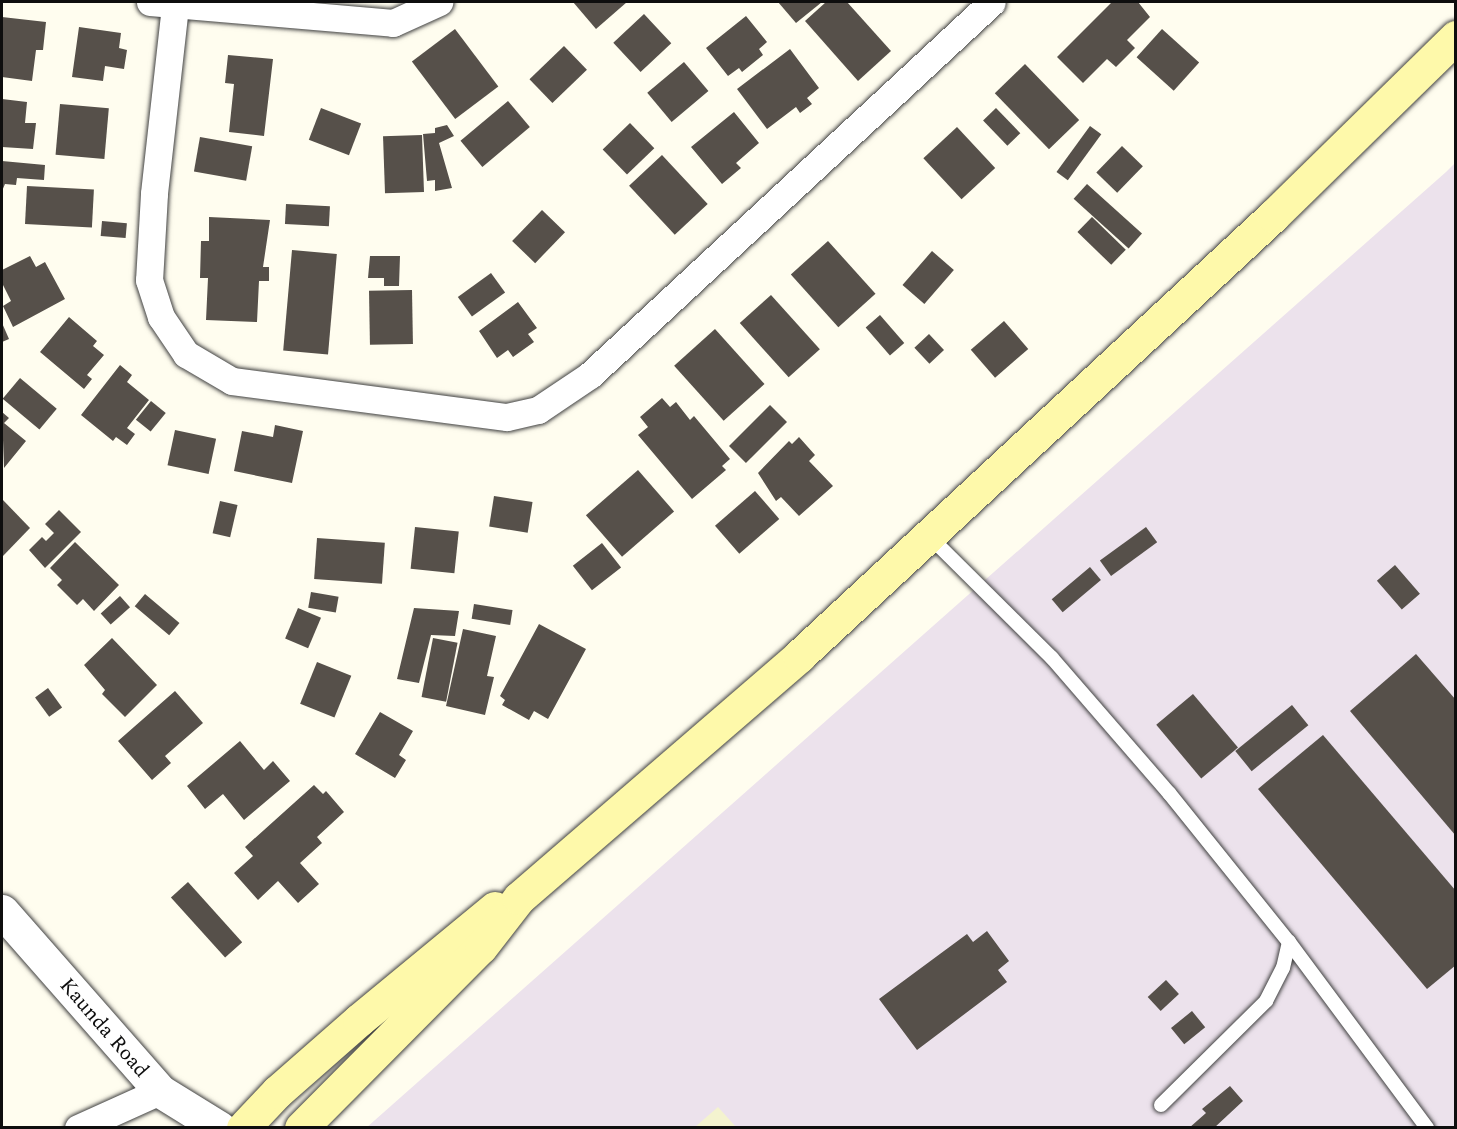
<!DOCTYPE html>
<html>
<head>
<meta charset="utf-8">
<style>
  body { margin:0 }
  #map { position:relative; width:1457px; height:1129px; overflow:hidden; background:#fffdef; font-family:Spectral,serif }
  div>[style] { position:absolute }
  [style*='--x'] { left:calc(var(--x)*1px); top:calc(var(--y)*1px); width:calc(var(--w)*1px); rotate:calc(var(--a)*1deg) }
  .industrial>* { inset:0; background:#ece2ec }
  .farmland>* { inset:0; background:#f4f3cf }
  .building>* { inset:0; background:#56504a; transform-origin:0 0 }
  .roads { filter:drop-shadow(0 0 2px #414141) drop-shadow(0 0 2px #414141) }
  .service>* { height:14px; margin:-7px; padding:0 7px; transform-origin:7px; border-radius:7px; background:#fff }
  .minor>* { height:27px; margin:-13.5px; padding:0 13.5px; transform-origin:13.5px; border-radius:13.5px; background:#fff }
  .tertiary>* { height:33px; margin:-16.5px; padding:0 16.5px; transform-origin:16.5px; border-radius:16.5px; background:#fff }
  .secondary>* { height:33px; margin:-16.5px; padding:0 16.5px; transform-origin:16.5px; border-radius:16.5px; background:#fef9aa }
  span { translate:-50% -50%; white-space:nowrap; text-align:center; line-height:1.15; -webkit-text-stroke:6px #fff; paint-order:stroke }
  .street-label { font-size:21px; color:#0e0e0e }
  .frame { position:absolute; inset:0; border:3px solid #0e0e0e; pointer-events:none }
</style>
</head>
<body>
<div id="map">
  <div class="industrial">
    <div style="clip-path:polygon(1455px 163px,1455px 1127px,366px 1128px,1446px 172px)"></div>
  </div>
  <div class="farmland">
    <div style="clip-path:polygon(718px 1107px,736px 1127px,695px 1127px)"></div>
  </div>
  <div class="building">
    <div style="clip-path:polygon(573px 2px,627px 2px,596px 29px)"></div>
    <div style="clip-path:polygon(778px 2px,822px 2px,796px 23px)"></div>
    <div style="clip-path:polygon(826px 2px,847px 2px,891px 51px,858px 81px,805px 21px)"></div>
    <div style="clip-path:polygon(1112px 2px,1138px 2px,1150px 17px,1127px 40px,1135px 48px,1116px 67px,1107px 59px,1083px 83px,1057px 57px)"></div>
    <div style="left:644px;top:14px;width:40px;height:42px;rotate:47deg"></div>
    <div style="clip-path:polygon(746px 16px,767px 42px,759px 49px,763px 55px,742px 72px,739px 68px,728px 76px,706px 48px)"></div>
    <div style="clip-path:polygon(2px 17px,46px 22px,43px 50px,36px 50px,32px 81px,2px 77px)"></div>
    <div style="clip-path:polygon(79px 27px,121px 33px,119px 48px,127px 50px,124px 69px,105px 66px,103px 81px,72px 77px)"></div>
    <div style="left:455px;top:29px;width:72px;height:54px;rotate:53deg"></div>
    <div style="left:1162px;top:29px;width:50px;height:38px;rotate:42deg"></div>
    <div style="left:564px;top:46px;width:33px;height:48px;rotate:46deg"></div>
    <div style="clip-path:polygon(790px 49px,819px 88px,807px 98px,812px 104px,800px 113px,796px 107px,767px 129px,737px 89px)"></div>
    <div style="clip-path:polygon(228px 55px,273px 59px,264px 136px,229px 132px,234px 84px,225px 83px)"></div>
    <div style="left:684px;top:62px;width:38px;height:48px;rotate:50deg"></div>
    <div style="left:1025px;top:64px;width:78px;height:42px;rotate:46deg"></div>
    <div style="clip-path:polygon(2px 99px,27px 102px,25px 123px,36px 123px,33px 149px,2px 147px)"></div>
    <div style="left:508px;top:101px;width:34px;height:62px;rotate:50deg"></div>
    <div style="left:60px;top:104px;width:49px;height:51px;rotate:5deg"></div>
    <div style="left:321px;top:108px;width:43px;height:34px;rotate:21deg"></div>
    <div style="left:996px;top:108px;width:35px;height:18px;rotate:46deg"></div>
    <div style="clip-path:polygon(734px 112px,759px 143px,736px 163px,741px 168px,722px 184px,691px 147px)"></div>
    <div style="left:630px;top:123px;width:35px;height:38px;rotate:46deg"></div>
    <div style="clip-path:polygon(447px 125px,454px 136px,439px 143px,452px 188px,435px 191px,435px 180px,427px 181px,423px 134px,435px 133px,435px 128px)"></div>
    <div style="left:1090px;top:126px;width:14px;height:57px;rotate:36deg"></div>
    <div style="left:957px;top:127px;width:56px;height:46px;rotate:47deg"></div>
    <div style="left:422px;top:135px;width:57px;height:39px;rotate:88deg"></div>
    <div style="left:200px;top:137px;width:53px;height:35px;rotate:10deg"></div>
    <div style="left:1122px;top:146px;width:29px;height:37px;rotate:44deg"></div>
    <div style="left:662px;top:155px;width:67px;height:45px;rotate:47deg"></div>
    <div style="clip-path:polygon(2px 161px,45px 165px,44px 180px,17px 178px,16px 185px,5px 184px,2px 191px)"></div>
    <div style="left:1087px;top:184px;width:74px;height:20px;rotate:42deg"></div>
    <div style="left:27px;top:186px;width:67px;height:38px;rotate:3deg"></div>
    <div style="left:286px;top:204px;width:44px;height:20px;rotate:3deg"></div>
    <div style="left:542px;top:210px;width:32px;height:43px;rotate:44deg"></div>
    <div style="clip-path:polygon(209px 217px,270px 220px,263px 267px,269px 267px,269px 281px,259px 281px,257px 322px,206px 320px,208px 278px,200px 278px,201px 241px,209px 241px)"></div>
    <div style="left:1092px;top:217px;width:47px;height:21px;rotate:44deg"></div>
    <div style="left:102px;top:221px;width:25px;height:15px;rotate:5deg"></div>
    <div style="left:828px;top:241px;width:71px;height:50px;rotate:48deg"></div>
    <div style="left:292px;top:250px;width:45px;height:101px;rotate:5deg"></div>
    <div style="left:932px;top:251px;width:29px;height:45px;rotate:41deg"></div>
    <div style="clip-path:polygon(30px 256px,36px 267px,45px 262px,65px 299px,13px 327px,3px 306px,11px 301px,2px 283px,2px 270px)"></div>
    <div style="clip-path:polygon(370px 256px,400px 256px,399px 286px,384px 286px,384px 278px,368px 278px)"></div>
    <div style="left:491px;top:273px;width:24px;height:41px;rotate:54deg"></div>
    <div style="left:412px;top:290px;width:54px;height:43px;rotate:89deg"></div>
    <div style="left:771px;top:295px;width:73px;height:42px;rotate:48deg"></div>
    <div style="clip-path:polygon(518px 302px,537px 328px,528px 334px,534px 342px,513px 357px,508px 350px,497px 358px,479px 331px)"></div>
    <div style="left:880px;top:315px;width:37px;height:19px;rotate:49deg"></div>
    <div style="clip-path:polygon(69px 317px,97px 341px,93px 346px,104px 355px,87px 375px,92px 379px,84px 389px,40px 352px)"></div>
    <div style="left:1004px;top:321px;width:37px;height:44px;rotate:49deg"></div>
    <div style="clip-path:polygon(2px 323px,9px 339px,2px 342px)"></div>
    <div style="left:715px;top:329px;width:74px;height:55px;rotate:48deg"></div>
    <div style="left:929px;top:334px;width:22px;height:20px;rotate:47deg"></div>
    <div style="clip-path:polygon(120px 365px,132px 375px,127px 382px,149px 400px,127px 428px,135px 434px,127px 445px,116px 437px,113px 441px,81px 415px)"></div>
    <div style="left:20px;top:378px;width:48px;height:27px;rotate:40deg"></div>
    <div style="clip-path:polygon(662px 398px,670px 407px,676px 402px,690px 420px,694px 416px,730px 459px,722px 466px,726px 470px,692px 499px,638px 435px,648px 427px,640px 417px)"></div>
    <div style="left:151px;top:401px;width:19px;height:24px;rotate:39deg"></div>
    <div style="left:770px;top:405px;width:24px;height:58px;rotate:45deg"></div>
    <div style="clip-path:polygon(2px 412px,9px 418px,4px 423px,26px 441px,4px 468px)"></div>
    <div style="clip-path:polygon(275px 425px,303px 431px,292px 483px,234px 471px,242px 431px,273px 437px)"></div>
    <div style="left:175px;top:430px;width:42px;height:36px;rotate:12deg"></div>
    <div style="clip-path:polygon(799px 437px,815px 455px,809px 461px,833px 486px,799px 516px,781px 497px,776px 501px,758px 473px,789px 441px,792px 444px)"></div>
    <div style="left:638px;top:470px;width:55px;height:69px;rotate:49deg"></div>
    <div style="left:755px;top:491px;width:37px;height:53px;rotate:49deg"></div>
    <div style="left:494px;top:496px;width:39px;height:31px;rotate:9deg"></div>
    <div style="clip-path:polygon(2px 499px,30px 528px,2px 557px)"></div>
    <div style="left:220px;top:501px;width:18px;height:33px;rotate:13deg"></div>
    <div style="clip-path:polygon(59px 510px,81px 532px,45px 568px,29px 550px,42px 537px,46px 541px,54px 533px,45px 524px)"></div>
    <div style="left:415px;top:527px;width:44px;height:42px;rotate:6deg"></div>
    <div style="left:1146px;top:527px;width:19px;height:57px;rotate:54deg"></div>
    <div style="left:317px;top:538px;width:68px;height:41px;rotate:4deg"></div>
    <div style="clip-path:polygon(75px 542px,119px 585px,94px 611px,83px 599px,77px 605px,57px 585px,62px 580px,50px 568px)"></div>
    <div style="left:602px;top:543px;width:31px;height:37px;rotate:52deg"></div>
    <div style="left:1395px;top:565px;width:38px;height:24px;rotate:49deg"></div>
    <div style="left:1090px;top:567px;width:17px;height:50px;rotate:50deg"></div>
    <div style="left:311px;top:592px;width:28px;height:16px;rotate:10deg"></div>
    <div style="left:145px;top:594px;width:45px;height:16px;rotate:40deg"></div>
    <div style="left:120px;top:596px;width:15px;height:26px;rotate:48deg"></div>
    <div style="left:474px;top:604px;width:39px;height:15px;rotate:9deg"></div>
    <div style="left:298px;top:608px;width:25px;height:33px;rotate:23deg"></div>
    <div style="clip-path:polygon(414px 608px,459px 611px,455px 636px,431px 635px,419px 683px,397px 679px)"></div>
    <div style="clip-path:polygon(539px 624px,586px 649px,548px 719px,534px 711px,529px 720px,502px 705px,505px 700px,500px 696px)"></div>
    <div style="clip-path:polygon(463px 629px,496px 636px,487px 676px,494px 677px,485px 715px,446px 706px)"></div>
    <div style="clip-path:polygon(112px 638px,157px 685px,125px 717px,102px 694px,105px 690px,84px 665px)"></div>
    <div style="left:433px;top:638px;width:25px;height:60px;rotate:11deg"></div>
    <div style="clip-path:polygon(1416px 654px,1456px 700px,1456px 836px,1350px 711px)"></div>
    <div style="left:317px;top:662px;width:37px;height:45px;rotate:22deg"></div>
    <div style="left:48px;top:688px;width:24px;height:16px;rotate:54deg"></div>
    <div style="clip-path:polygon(175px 691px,203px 723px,165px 756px,171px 763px,152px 780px,118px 741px)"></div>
    <div style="left:1193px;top:694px;width:70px;height:48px;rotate:50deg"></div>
    <div style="left:1292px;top:705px;width:26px;height:73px;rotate:51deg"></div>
    <div style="clip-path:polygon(380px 712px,413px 731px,399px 755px,406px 760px,395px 778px,355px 754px)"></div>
    <div style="clip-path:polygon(1323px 735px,1456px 891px,1456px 965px,1427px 989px,1258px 789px)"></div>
    <div style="clip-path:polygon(240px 741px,264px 770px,273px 761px,290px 781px,244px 820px,223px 794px,205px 809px,187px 786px)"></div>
    <div style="clip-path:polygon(314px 785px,323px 794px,326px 791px,344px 812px,317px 837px,322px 843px,300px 863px,319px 884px,298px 903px,278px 881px,258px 900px,234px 873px,253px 856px,245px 847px)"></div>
    <div style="left:188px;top:882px;width:81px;height:23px;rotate:48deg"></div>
    <div style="clip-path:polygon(987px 931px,1009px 961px,998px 970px,1007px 982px,917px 1050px,879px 999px,967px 934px,973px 942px)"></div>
    <div style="left:1166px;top:980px;width:19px;height:25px;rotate:47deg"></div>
    <div style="left:1192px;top:1011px;width:21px;height:27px;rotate:51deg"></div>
    <div style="clip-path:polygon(1230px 1086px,1243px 1101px,1214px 1128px,1189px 1128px,1206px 1113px,1202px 1109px)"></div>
  </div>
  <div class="roads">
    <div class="service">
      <div style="--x:929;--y:536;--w:173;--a:44.8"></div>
      <div style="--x:1052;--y:658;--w:179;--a:49.1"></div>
      <div style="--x:1169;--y:793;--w:191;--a:51.2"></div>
      <div style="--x:1289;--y:942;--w:232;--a:53.4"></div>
      <div style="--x:1161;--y:1105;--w:148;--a:-44.7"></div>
      <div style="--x:1266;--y:1001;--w:37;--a:-63"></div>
      <div style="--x:1283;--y:968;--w:27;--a:-77"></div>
    </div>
    <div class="minor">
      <div style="--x:150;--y:2;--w:244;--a:4.9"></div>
      <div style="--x:393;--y:23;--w:51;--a:-24.5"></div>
      <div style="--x:175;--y:6;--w:189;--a:96.4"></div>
      <div style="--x:154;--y:194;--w:86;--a:93.3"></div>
      <div style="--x:149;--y:280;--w:39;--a:72"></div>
      <div style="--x:161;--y:317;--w:45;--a:56"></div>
      <div style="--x:186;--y:354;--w:53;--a:30.4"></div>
      <div style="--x:232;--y:381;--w:277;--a:7.5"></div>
      <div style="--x:507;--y:417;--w:32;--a:-13"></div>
      <div style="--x:538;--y:410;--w:63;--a:-33.9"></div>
      <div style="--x:590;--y:375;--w:548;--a:-42.86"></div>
      <div style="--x:78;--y:1128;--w:90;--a:-24.3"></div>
    </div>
    <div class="tertiary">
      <div style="--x:2;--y:911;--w:240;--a:48.7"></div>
      <div style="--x:160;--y:1091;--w:70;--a:31.7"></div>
    </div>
    <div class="secondary">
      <div style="--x:243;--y:1128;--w:50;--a:-46.6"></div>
      <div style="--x:277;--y:1092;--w:109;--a:-41.3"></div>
      <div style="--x:359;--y:1020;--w:176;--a:-39.5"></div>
      <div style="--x:301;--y:1128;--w:255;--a:-45.2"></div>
      <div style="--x:481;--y:947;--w:62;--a:-52.2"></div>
      <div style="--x:519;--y:898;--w:370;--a:-40.8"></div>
      <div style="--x:799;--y:656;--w:647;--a:-42.87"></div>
      <div style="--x:1273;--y:216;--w:256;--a:-44.4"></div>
    </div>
  </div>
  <div class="street-label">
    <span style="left:104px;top:1028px;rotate:49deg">Kaunda Road</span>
  </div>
  <div class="frame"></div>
</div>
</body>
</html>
